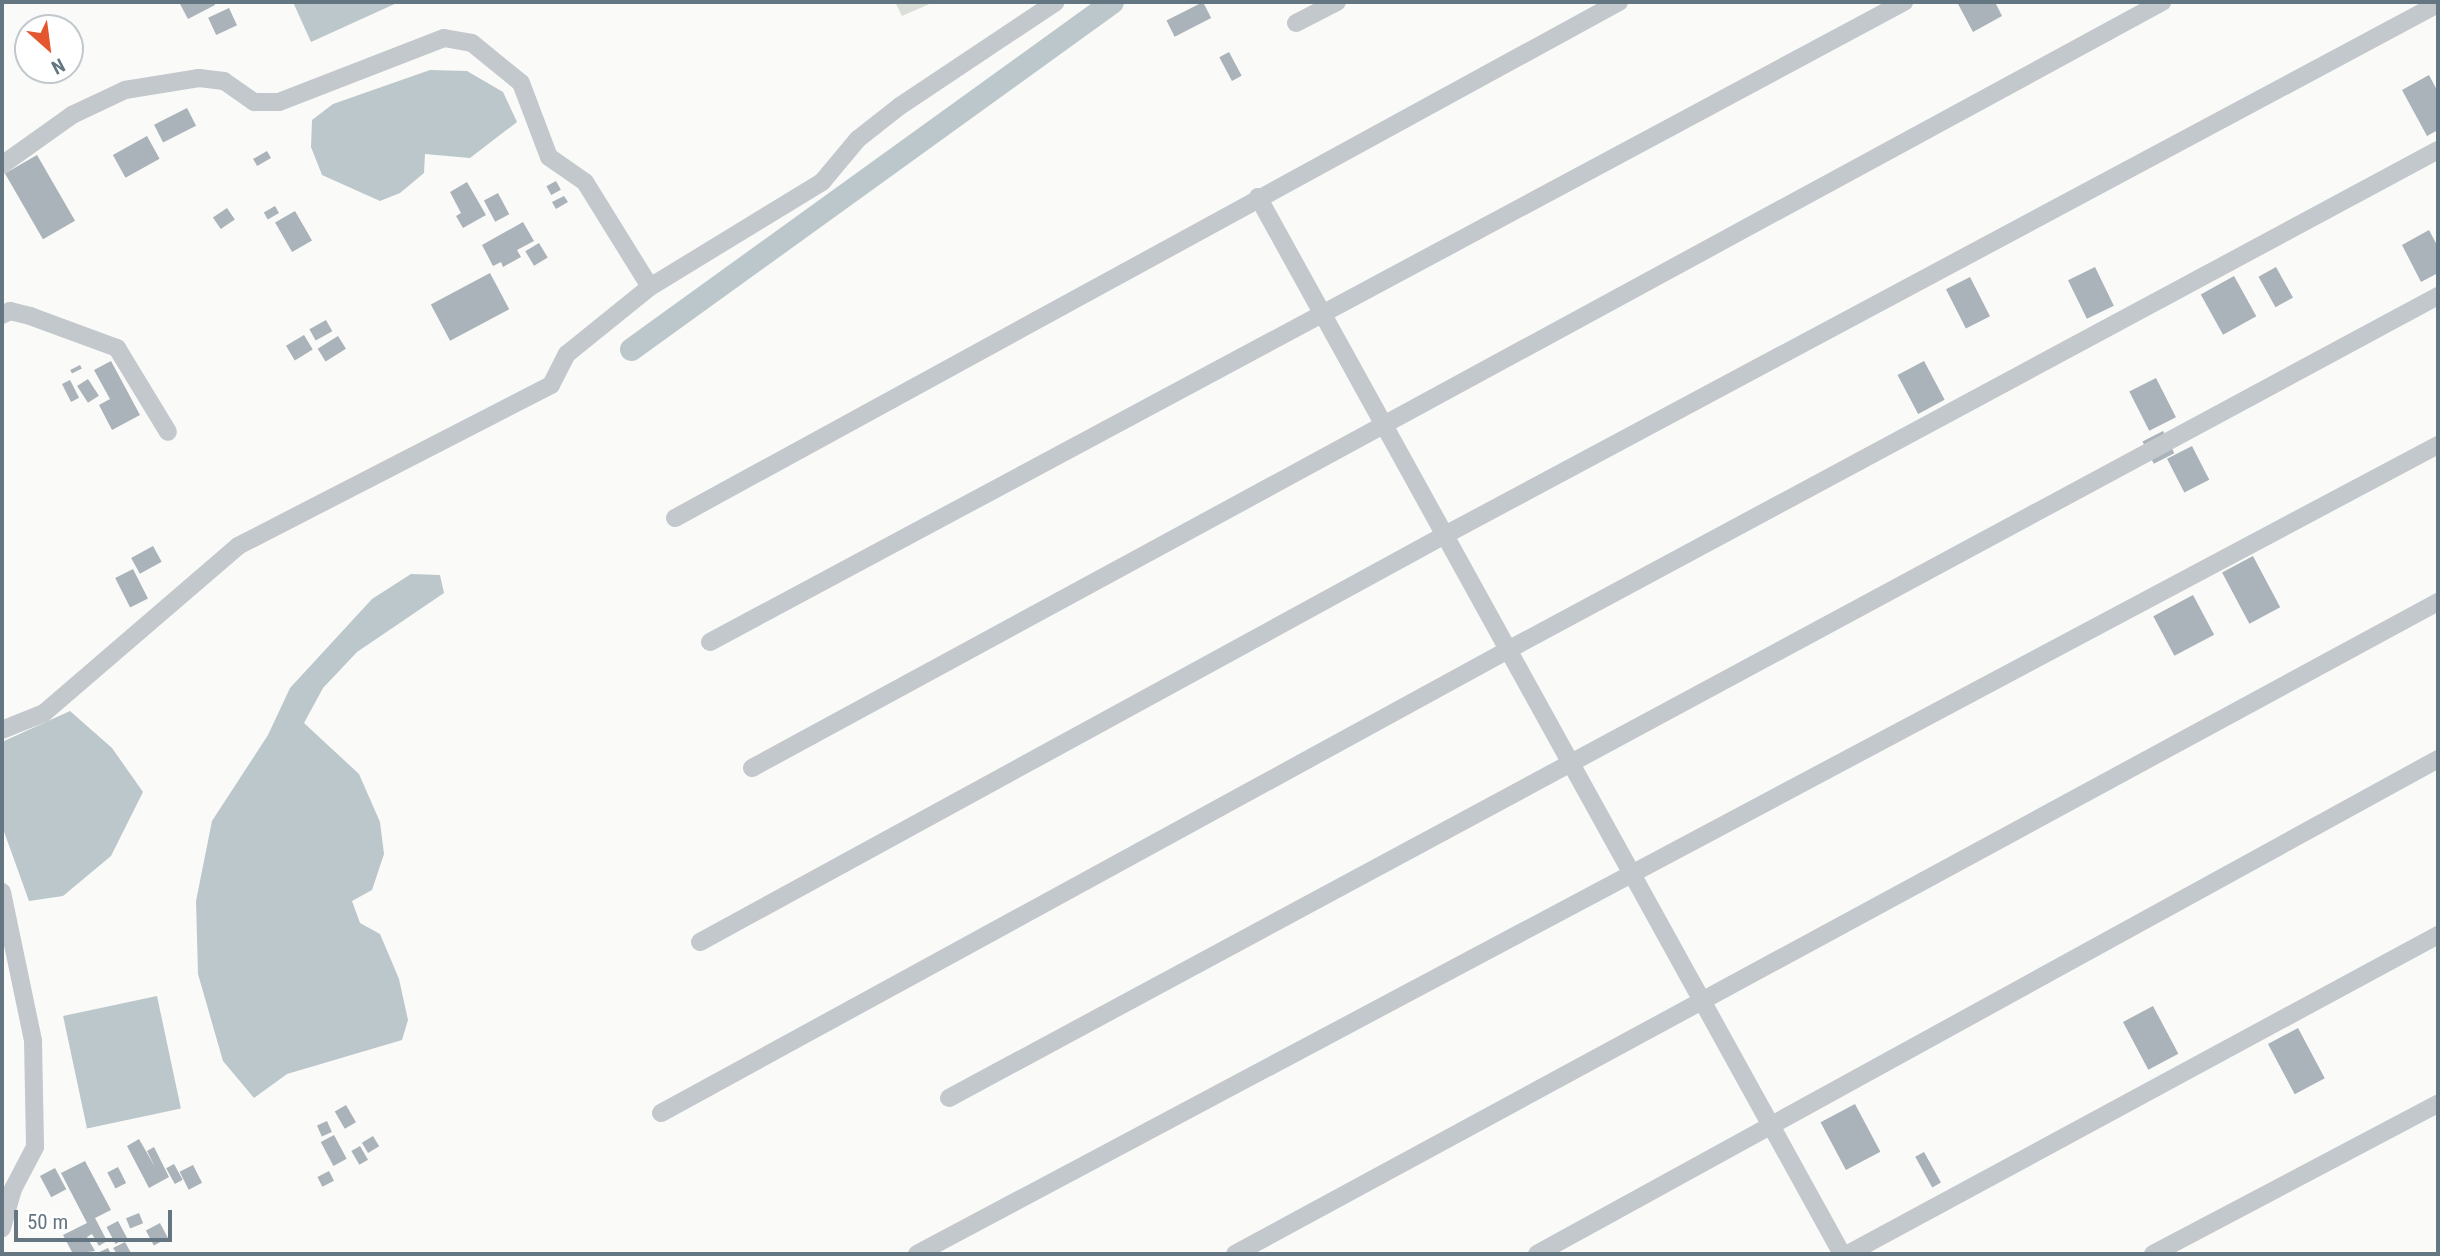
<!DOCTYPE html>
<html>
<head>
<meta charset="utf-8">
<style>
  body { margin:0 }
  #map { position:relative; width:2440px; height:1256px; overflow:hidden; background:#fafaf8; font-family:"Roboto Condensed",sans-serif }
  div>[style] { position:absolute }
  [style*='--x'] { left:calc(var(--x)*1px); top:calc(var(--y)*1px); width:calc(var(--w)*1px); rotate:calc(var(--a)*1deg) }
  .green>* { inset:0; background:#dadfd7 }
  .water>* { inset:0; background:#bbc7cb; transform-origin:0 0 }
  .canal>* { height:23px; margin:-11.5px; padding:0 11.5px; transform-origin:11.5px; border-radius:11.5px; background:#bbc7cb }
  .building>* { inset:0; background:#aab3b9; transform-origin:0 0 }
  .street>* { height:18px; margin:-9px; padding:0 9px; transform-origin:9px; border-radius:9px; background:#c3c8cc }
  span { translate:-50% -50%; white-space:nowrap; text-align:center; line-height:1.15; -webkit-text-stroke:7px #fff; paint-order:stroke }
  .frame { position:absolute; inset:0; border:4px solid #657683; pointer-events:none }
  .north { position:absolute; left:14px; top:14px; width:70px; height:70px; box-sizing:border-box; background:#fff; border:2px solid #c1c8cd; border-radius:50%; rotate:152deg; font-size:19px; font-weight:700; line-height:28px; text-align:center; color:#657683 }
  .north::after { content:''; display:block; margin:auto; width:24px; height:32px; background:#e4572e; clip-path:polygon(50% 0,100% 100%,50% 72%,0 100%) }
  .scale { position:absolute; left:14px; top:1210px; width:158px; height:32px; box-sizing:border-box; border:4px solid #657683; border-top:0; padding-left:9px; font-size:21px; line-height:24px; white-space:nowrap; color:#657683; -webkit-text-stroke:5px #fff; paint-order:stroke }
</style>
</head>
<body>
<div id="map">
  <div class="green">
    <div style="clip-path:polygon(895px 2px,934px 2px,902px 16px)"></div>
  </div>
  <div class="water">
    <div style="clip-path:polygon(293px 2px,399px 2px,311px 42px)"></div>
    <div style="clip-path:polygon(430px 70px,467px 71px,503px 92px,517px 122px,470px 158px,425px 154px,424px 173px,400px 193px,380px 201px,322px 175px,311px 147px,312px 120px,333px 104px)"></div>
    <div style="clip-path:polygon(411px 574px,440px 575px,444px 593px,357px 652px,323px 688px,304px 723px,359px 774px,380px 822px,384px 854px,372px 890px,352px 901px,360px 923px,380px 934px,399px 979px,408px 1020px,402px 1040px,287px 1074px,254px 1098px,223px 1061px,198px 974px,196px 901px,212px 821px,268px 735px,290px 688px,372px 599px)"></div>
    <div style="clip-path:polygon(70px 711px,112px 748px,143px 792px,111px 856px,63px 896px,29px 901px,2px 826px,2px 742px)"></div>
    <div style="left:157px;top:996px;width:115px;height:96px;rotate:78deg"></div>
  </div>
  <div class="canal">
    <div style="--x:631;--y:349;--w:593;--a:-35.81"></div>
  </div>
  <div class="building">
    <div style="clip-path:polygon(179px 2px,214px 2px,215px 5px,188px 19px)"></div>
    <div style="left:1203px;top:2px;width:18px;height:41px;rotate:63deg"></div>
    <div style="clip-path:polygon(1957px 2px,1995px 2px,2002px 16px,1973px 32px)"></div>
    <div style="left:229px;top:8px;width:19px;height:23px;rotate:65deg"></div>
    <div style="left:1229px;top:52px;width:27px;height:11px;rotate:62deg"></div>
    <div style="clip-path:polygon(2429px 75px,2438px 92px,2438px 130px,2427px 136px,2402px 90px)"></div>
    <div style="left:187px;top:108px;width:20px;height:37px;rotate:63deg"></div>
    <div style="left:147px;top:136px;width:26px;height:39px;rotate:61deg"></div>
    <div style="left:267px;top:151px;width:8px;height:16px;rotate:60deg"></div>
    <div style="left:37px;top:155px;width:76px;height:37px;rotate:60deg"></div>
    <div style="left:556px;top:181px;width:10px;height:11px;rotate:61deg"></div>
    <div style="clip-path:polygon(467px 182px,486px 215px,463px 228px,456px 216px,461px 213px,450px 192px)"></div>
    <div style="left:498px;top:193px;width:24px;height:16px;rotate:62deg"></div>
    <div style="clip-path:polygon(564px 196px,568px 202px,556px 209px,552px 202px)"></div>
    <div style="left:275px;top:206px;width:8px;height:13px;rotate:60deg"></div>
    <div style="left:227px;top:208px;width:14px;height:17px;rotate:56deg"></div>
    <div style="left:295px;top:211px;width:34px;height:23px;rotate:60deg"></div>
    <div style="clip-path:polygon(523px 222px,534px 241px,517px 250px,521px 257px,503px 267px,501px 262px,493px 266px,482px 245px)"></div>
    <div style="clip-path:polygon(2429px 230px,2438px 247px,2438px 273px,2421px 282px,2402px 245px)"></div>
    <div style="left:539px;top:243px;width:17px;height:16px;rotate:59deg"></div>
    <div style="left:2095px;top:267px;width:43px;height:30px;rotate:64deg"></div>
    <div style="left:2276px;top:267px;width:35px;height:20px;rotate:61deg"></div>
    <div style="left:490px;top:273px;width:41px;height:67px;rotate:62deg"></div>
    <div style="left:2234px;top:276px;width:46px;height:38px;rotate:61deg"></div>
    <div style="left:1970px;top:277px;width:44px;height:27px;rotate:63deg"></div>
    <div style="left:326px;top:320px;width:13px;height:19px;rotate:61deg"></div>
    <div style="left:304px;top:335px;width:17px;height:21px;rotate:59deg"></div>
    <div style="left:338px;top:336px;width:15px;height:24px;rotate:58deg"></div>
    <div style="clip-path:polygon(111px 361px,140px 415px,112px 430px,99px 405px,110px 399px,94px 370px)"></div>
    <div style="left:1924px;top:361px;width:44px;height:30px;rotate:62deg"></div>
    <div style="left:80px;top:365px;width:4px;height:11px;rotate:63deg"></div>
    <div style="left:2156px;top:378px;width:44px;height:30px;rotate:63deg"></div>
    <div style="left:88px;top:379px;width:20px;height:13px;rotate:57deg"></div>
    <div style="left:70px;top:380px;width:20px;height:9px;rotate:63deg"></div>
    <div style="left:2163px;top:431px;width:25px;height:23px;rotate:63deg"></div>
    <div style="left:2192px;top:446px;width:38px;height:28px;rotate:63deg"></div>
    <div style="left:153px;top:546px;width:18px;height:25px;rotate:61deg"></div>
    <div style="left:2253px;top:556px;width:58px;height:35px;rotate:62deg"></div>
    <div style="left:133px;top:569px;width:33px;height:20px;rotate:63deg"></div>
    <div style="left:2193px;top:595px;width:45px;height:45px;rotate:62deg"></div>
    <div style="left:2153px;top:1006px;width:54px;height:34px;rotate:62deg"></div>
    <div style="left:2298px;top:1028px;width:57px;height:34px;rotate:62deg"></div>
    <div style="left:1855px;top:1104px;width:54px;height:39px;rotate:62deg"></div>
    <div style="left:346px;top:1105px;width:20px;height:13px;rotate:60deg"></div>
    <div style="left:327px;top:1121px;width:12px;height:11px;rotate:66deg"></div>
    <div style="left:334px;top:1135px;width:27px;height:15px;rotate:62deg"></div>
    <div style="left:373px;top:1136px;width:12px;height:13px;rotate:59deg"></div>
    <div style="clip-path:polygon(139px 1139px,155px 1167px,147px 1151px,154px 1147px,169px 1177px,149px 1188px,127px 1146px)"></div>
    <div style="left:360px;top:1146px;width:16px;height:10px;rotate:60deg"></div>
    <div style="left:1924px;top:1152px;width:35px;height:10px;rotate:61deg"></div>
    <div style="clip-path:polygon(85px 1161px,111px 1210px,95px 1218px,107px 1241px,99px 1246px,92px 1234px,87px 1237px,95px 1251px,73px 1254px,63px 1235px,87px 1223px,61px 1173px)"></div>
    <div style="left:174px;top:1164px;width:18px;height:9px;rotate:61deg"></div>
    <div style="left:193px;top:1165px;width:20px;height:15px;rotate:63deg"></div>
    <div style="left:118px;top:1167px;width:18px;height:12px;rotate:63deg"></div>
    <div style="left:55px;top:1168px;width:24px;height:17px;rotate:62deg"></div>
    <div style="left:329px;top:1171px;width:11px;height:13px;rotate:63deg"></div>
    <div style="left:139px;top:1213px;width:11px;height:14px;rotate:68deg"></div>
    <div style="left:118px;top:1221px;width:19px;height:13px;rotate:62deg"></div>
    <div style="left:160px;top:1223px;width:17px;height:16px;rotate:62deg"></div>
    <div style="clip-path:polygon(125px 1242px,131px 1253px,117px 1254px,113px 1248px)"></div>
    <div style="clip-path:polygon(108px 1248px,111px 1254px,95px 1254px)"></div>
  </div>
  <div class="street">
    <div style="--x:1296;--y:23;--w:46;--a:-27.1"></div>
    <div style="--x:2;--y:165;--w:86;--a:-35.5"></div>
    <div style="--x:72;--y:115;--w:59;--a:-25.3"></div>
    <div style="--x:125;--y:90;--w:75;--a:-9.2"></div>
    <div style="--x:199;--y:78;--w:25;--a:7"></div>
    <div style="--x:224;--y:81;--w:37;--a:35"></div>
    <div style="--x:254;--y:102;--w:25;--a:0"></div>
    <div style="--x:279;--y:102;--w:177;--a:-21.2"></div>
    <div style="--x:444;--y:38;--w:28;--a:10"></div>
    <div style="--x:472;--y:43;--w:63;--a:39.2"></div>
    <div style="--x:521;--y:83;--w:79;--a:69.3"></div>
    <div style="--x:549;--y:157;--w:44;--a:34.8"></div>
    <div style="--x:585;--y:182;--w:123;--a:58.2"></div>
    <div style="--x:1258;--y:197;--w:1208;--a:61.08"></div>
    <div style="--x:2;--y:315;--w:9;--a:-27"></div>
    <div style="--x:10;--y:311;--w:21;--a:14"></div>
    <div style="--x:30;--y:316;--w:93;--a:20.2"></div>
    <div style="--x:117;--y:348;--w:98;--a:58.7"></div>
    <div style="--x:675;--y:518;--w:1076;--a:-28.66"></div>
    <div style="--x:710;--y:642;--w:1355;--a:-28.19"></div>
    <div style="--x:2;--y:730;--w:45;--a:-22"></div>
    <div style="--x:44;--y:713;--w:256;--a:-40.7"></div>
    <div style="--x:238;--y:546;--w:352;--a:-27.2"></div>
    <div style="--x:551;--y:385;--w:35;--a:-63"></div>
    <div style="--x:567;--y:354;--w:107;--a:-38.9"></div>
    <div style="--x:650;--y:287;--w:202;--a:-31.4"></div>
    <div style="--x:822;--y:182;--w:56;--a:-50.1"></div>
    <div style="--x:858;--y:139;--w:53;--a:-38.2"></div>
    <div style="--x:900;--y:106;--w:187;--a:-33.7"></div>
    <div style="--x:752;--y:768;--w:1605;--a:-28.51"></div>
    <div style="--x:2;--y:892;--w:152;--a:78.2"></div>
    <div style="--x:33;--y:1041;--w:106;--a:88.9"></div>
    <div style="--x:35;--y:1147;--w:47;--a:117.6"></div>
    <div style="--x:13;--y:1189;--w:41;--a:105.8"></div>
    <div style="--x:700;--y:942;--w:849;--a:-28.65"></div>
    <div style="--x:1445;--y:535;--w:1126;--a:-28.14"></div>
    <div style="--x:949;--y:1098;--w:1691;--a:-28.31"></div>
    <div style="--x:661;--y:1113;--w:965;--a:-28.66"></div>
    <div style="--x:1508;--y:650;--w:1056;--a:-28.26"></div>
    <div style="--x:917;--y:1254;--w:1723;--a:-28.01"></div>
    <div style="--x:1235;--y:1254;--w:1368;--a:-28.46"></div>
    <div style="--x:1537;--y:1254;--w:1028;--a:-28.78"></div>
    <div style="--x:1848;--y:1254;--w:671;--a:-28.4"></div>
    <div style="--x:2153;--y:1254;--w:322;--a:-27.8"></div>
  </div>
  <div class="frame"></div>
  <div class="north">N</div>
  <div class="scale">50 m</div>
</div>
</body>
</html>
